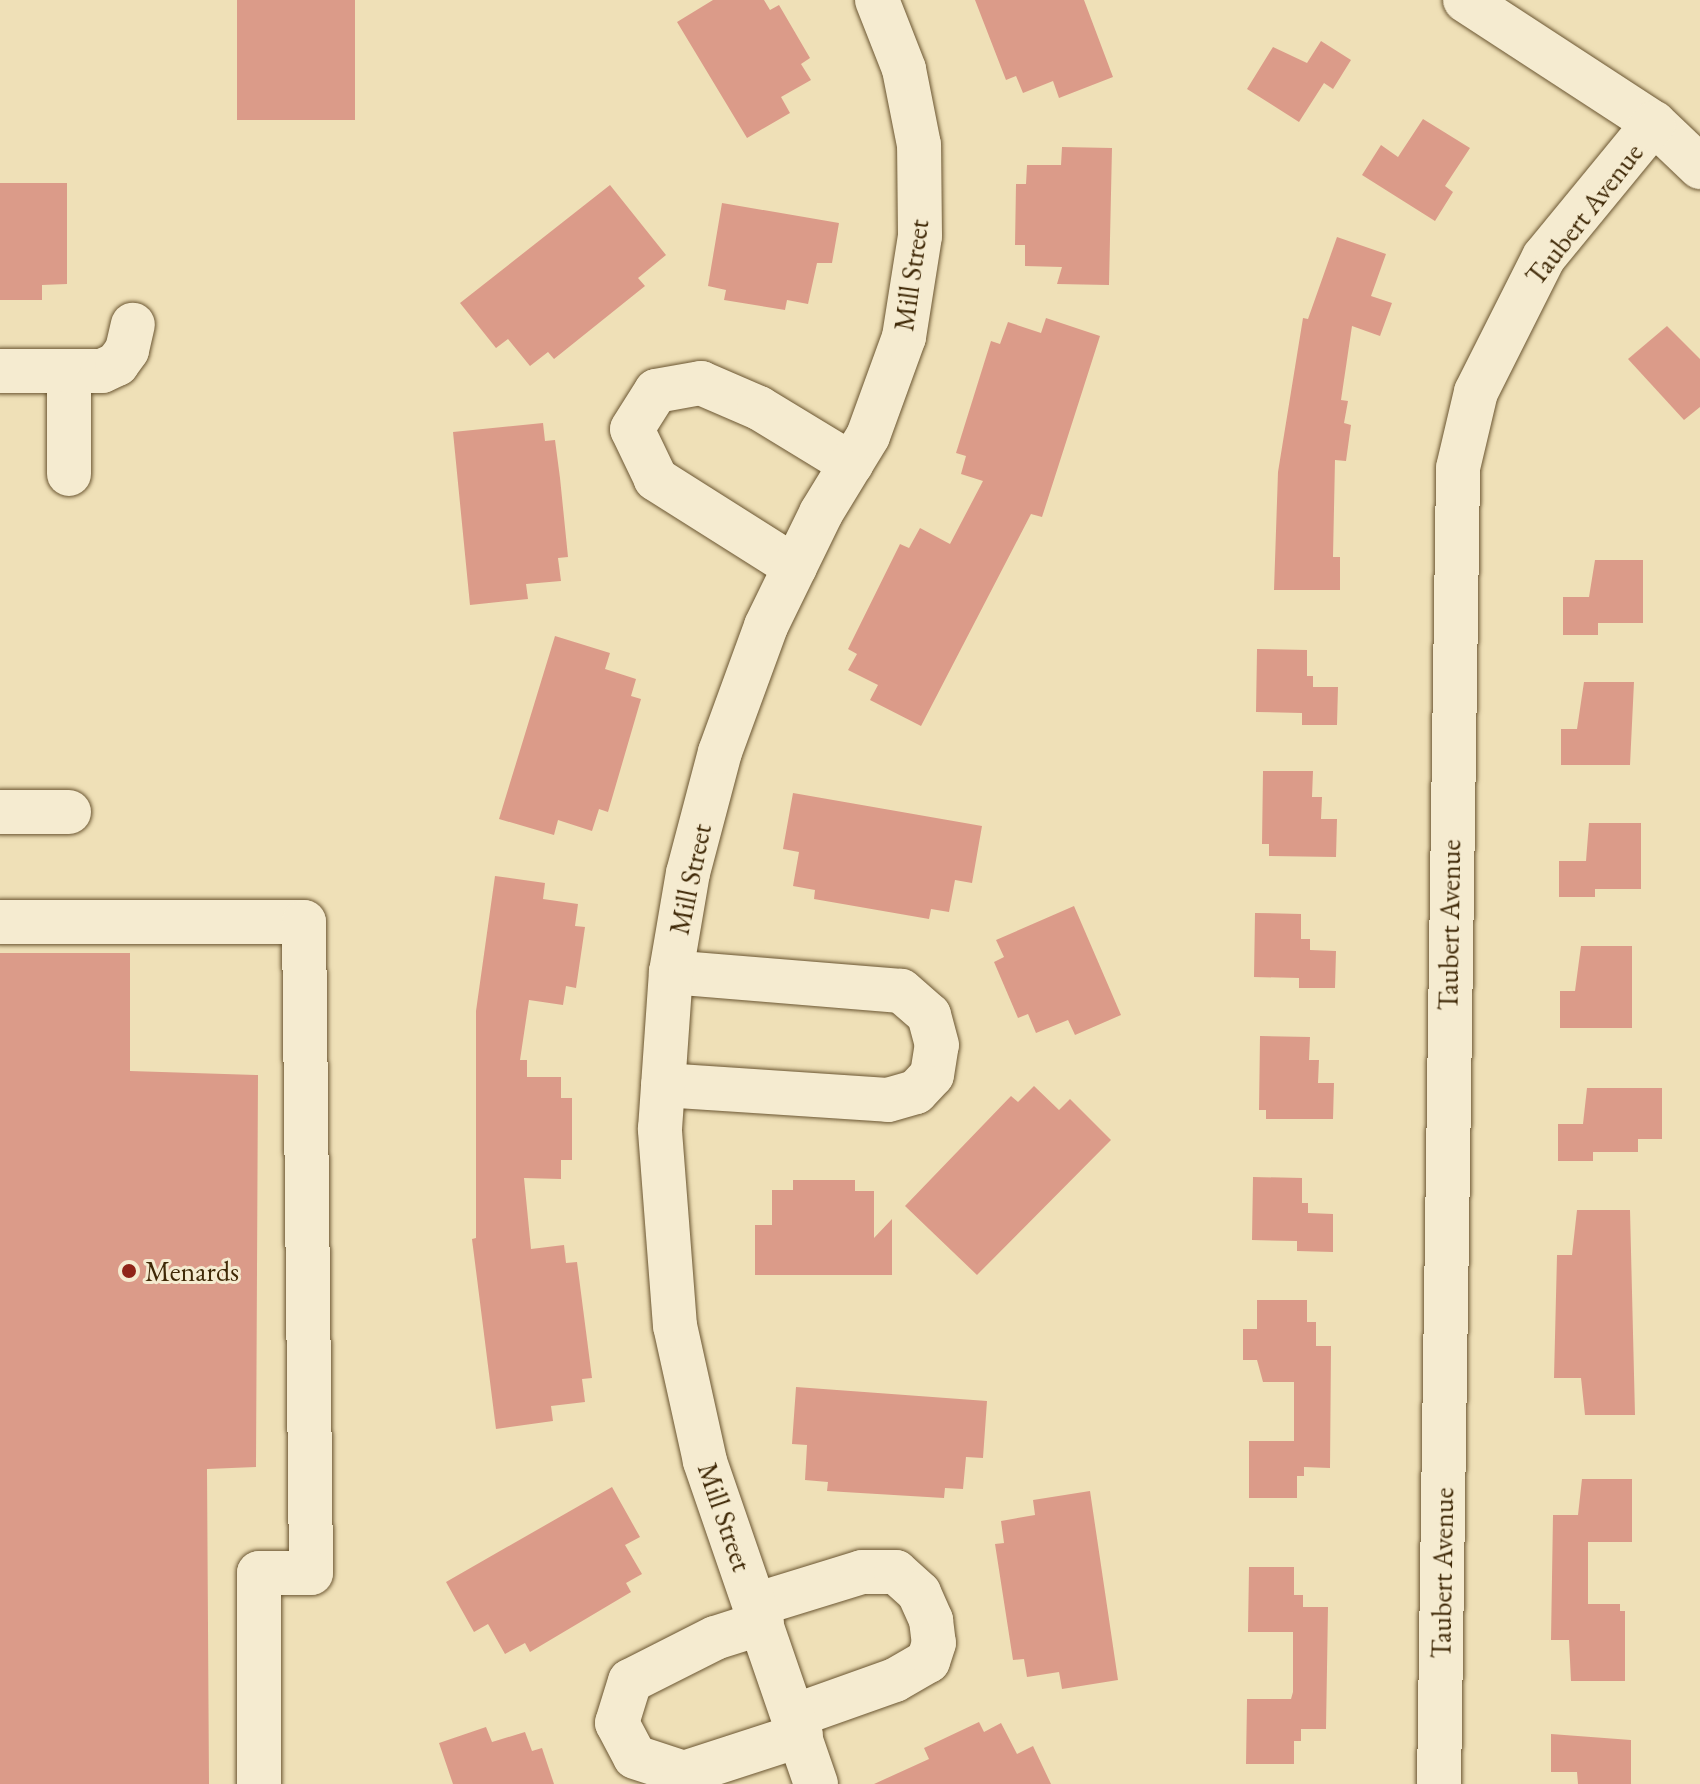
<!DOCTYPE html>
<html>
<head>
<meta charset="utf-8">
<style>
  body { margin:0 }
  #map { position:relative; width:1700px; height:1784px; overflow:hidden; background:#efe0b7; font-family:"EB Garamond",serif }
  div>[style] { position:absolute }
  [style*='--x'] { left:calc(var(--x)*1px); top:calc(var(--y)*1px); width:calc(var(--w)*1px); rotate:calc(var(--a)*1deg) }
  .building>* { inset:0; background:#db9b89; transform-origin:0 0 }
  .roads { filter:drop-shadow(0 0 2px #6b5632) drop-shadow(0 0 2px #6b5632) }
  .minor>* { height:44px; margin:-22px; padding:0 22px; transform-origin:22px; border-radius:22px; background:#f5ebd0 }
  .dots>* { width:22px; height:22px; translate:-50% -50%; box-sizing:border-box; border:4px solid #f5ebd0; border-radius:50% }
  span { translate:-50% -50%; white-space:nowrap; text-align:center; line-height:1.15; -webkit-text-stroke:6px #f5ebd0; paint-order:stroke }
  .street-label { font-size:28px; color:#3f2806 }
  .poi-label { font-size:28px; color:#3f2806 }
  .left { translate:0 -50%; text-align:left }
</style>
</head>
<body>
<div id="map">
  <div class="building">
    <div style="left:237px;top:0;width:118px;height:120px"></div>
    <div style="clip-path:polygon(713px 0,764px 0,770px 10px,779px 5px,810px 58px,801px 64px,811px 80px,781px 97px,790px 113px,747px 138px,677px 22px)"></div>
    <div style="clip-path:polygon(975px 0,1084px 0,1113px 77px,1059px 98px,1053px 81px,1023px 93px,1016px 76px,1006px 80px)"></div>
    <div style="clip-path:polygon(1321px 41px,1351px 60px,1333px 89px,1324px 83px,1299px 122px,1247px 89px,1273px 47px,1307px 63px)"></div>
    <div style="clip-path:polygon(1423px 119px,1470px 148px,1445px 186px,1453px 192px,1435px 221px,1362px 175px,1381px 145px,1398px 157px)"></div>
    <div style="clip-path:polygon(1062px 147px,1112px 148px,1109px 285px,1057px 284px,1062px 267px,1025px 266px,1025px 245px,1015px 245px,1016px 184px,1026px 184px,1027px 165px,1061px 165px)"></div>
    <div style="clip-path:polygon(0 183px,67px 183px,67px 284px,42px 285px,42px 300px,0 300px)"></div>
    <div style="clip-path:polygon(610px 185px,666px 255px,638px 278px,645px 286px,554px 359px,548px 352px,530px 366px,508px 339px,496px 348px,460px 303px)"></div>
    <div style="clip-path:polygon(722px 203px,839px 223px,832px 263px,817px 263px,808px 304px,787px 300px,785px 310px,724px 300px,726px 290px,708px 286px)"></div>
    <div style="clip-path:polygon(1337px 237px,1386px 254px,1371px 296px,1392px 303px,1380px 336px,1352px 326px,1341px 400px,1348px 401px,1344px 423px,1351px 425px,1346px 461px,1335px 460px,1333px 557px,1340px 557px,1340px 590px,1274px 590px,1278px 472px,1303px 318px,1308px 319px)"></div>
    <div style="clip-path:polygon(1046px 318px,1100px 336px,1042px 517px,1031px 514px,921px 726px,870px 700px,878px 685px,848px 670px,857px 654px,848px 649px,900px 544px,909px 548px,920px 528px,950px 544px,983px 481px,961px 474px,966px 456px,956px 453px,991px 341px,1000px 344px,1008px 322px,1041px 333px)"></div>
    <div style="clip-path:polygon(1667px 326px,1700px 359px,1700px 407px,1684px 420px,1628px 359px)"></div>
    <div style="clip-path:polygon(543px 423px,545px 441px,555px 440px,560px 478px,568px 557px,558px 558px,561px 581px,526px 584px,528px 599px,470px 605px,453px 432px)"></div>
    <div style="clip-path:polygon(1595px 560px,1643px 560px,1643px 623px,1598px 623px,1598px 635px,1563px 635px,1563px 597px,1589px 597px)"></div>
    <div style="clip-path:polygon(555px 636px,610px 653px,605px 669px,636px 679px,631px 696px,641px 699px,608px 812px,599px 809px,592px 831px,558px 820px,554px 835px,499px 819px)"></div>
    <div style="clip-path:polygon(1257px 649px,1307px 650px,1307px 676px,1313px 676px,1313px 687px,1338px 687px,1337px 725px,1302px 725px,1302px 713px,1256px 712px)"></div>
    <div style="clip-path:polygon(1584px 682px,1634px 682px,1630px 765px,1561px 765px,1561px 729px,1577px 729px)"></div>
    <div style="clip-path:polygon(1263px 771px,1313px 771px,1312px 797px,1322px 797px,1321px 819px,1337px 819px,1336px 857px,1269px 856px,1269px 844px,1262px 844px)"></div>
    <div style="clip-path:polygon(793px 793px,982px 826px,972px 883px,955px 880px,949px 912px,931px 909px,929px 919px,814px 899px,815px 890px,793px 886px,799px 852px,783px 849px)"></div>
    <div style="clip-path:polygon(1589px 823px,1641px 823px,1641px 889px,1595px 889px,1595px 897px,1559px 897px,1559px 861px,1586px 861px)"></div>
    <div style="clip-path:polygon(495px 876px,545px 883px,543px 899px,578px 904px,575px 926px,585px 927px,576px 988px,566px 986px,563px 1005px,529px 1000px,520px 1060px,527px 1060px,527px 1077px,561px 1077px,561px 1098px,572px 1098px,572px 1160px,561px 1160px,561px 1179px,524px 1178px,531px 1249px,564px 1245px,566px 1263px,577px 1262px,592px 1378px,582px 1379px,585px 1402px,551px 1406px,553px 1421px,496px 1429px,472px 1239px,476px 1238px,476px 1011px)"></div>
    <div style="clip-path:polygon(1074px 906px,1121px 1015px,1075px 1035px,1068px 1020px,1036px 1033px,1028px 1014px,1018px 1018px,994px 962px,1004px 957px,996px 940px)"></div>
    <div style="clip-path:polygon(1255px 913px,1301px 914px,1301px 939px,1310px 939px,1310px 950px,1336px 951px,1335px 988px,1299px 988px,1299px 978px,1254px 977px)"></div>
    <div style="clip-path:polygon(1581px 946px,1632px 946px,1632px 1028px,1560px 1028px,1560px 991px,1575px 991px)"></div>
    <div style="clip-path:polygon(0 953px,130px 953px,130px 1071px,258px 1075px,256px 1467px,207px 1469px,209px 1784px,0 1784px)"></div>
    <div style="clip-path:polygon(1260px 1036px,1310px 1037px,1309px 1060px,1319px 1060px,1318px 1083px,1334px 1083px,1333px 1119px,1266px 1119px,1266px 1110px,1259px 1110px)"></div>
    <div style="clip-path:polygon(1034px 1086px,1059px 1110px,1070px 1099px,1111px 1140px,977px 1275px,905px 1206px,1011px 1096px,1018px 1102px)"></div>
    <div style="clip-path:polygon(1587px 1088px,1662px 1088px,1662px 1139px,1638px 1139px,1638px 1152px,1593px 1152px,1593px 1161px,1558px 1161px,1558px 1124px,1583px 1124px)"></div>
    <div style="clip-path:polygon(1253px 1177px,1302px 1178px,1302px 1203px,1308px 1203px,1308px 1213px,1333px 1214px,1333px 1252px,1297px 1251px,1297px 1241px,1252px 1240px)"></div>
    <div style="clip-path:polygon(793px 1180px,855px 1180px,855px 1191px,874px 1191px,874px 1238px,892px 1219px,892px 1275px,755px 1275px,755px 1225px,772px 1225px,772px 1190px,793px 1190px)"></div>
    <div style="clip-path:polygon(1577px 1210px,1630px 1210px,1635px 1415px,1585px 1415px,1581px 1378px,1554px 1378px,1557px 1255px,1572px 1255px)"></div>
    <div style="clip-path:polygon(1257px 1300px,1307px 1300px,1307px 1322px,1316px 1322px,1316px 1346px,1331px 1346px,1330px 1468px,1304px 1467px,1304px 1476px,1297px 1476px,1297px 1498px,1249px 1498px,1249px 1441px,1294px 1441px,1294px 1382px,1263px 1382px,1257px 1360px,1243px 1360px,1243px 1329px,1257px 1329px)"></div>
    <div style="clip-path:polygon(796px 1387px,987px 1401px,983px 1458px,966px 1457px,963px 1489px,945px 1488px,944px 1498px,827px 1491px,828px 1482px,805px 1480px,807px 1445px,792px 1444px)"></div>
    <div style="clip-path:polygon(1582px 1479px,1632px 1479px,1632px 1542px,1588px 1542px,1588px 1604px,1620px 1604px,1620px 1611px,1625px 1611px,1625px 1681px,1571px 1681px,1569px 1640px,1551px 1640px,1553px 1515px,1578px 1515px)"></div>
    <div style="clip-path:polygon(612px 1487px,640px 1537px,625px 1545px,642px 1574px,626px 1583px,631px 1592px,530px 1652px,525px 1643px,505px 1654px,488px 1624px,474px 1632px,446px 1582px)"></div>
    <div style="clip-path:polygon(1090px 1491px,1118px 1680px,1062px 1689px,1059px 1672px,1027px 1677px,1024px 1659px,1013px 1660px,995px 1544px,1004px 1543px,1001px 1521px,1035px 1515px,1033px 1500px)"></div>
    <div style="clip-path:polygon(1249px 1567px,1294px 1567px,1294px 1595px,1303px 1595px,1303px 1607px,1328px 1607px,1326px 1729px,1301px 1729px,1301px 1741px,1294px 1741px,1294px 1764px,1246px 1764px,1247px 1699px,1291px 1699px,1293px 1692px,1293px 1632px,1248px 1632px)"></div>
    <div style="clip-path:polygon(979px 1722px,984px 1732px,1001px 1723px,1017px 1754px,1033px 1746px,1051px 1784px,874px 1784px,929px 1759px,924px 1748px)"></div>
    <div style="clip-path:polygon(486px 1727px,492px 1742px,525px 1732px,532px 1751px,542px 1748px,554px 1784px,453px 1784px,439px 1743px)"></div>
    <div style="clip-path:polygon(1551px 1734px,1631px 1740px,1631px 1784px,1578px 1784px,1577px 1772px,1551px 1772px)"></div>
  </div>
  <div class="roads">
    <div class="minor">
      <div style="--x:1465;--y:0;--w:225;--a:33.1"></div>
      <div style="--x:1654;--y:123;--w:64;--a:43.7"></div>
      <div style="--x:0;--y:371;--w:69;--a:0"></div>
      <div style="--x:69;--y:371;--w:103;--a:90"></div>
      <div style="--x:69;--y:371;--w:33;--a:0"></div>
      <div style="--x:102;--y:371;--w:17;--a:-25"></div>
      <div style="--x:117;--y:364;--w:17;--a:-54"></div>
      <div style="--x:127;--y:350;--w:26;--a:-77"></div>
      <div style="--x:795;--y:567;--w:165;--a:-147.7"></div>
      <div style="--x:656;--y:479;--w:55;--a:-115.6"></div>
      <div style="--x:632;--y:429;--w:45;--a:-57.7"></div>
      <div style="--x:656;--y:391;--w:46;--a:-10.1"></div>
      <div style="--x:701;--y:383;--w:63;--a:23.3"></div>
      <div style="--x:759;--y:408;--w:108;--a:31.3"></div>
      <div style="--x:0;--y:812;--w:69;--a:0"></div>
      <div style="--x:0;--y:922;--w:304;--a:0"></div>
      <div style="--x:304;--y:922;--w:651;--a:89.38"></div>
      <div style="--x:311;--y:1573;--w:52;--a:180"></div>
      <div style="--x:259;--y:1573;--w:211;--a:90"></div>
      <div style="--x:663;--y:1085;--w:225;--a:3.8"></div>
      <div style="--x:888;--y:1100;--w:29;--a:-16"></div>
      <div style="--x:916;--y:1092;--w:23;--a:-47"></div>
      <div style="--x:932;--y:1075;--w:30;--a:-81"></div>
      <div style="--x:937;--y:1045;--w:31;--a:-105"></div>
      <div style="--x:929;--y:1015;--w:37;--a:-139"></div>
      <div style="--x:901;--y:991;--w:231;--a:-175.3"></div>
      <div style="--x:755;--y:1605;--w:112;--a:-17.1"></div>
      <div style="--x:862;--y:1572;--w:34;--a:0"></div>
      <div style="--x:896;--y:1572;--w:31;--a:42"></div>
      <div style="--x:919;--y:1593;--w:30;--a:66"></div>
      <div style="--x:931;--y:1620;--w:23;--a:83"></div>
      <div style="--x:934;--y:1643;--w:19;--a:108"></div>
      <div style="--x:928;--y:1661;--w:38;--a:150"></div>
      <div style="--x:895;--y:1680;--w:107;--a:160.4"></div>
      <div style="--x:762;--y:1623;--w:49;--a:162.3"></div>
      <div style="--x:715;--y:1638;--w:95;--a:153.2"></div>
      <div style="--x:630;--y:1681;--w:44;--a:107.2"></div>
      <div style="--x:617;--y:1723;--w:38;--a:62"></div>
      <div style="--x:635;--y:1757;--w:52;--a:18.1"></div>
      <div style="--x:684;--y:1773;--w:123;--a:-18"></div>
      <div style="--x:816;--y:1784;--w:342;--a:-109"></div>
      <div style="--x:705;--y:1461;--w:138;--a:-102.5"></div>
      <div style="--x:675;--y:1326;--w:198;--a:-94.4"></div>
      <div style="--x:660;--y:1129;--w:157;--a:-86"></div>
      <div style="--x:671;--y:972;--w:100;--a:-80.3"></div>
      <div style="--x:688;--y:873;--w:125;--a:-75.2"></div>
      <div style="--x:720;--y:752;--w:134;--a:-69.9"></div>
      <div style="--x:766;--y:626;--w:126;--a:-64"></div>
      <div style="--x:821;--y:513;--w:90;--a:-58.6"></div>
      <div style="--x:868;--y:436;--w:105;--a:-70"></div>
      <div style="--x:904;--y:337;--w:102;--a:-81"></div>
      <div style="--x:920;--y:236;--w:91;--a:-90.6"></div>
      <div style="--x:919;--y:145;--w:77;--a:-101.2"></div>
      <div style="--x:904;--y:69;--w:74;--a:-111.4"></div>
      <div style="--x:1439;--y:1784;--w:1316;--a:-89.17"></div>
      <div style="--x:1458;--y:468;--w:78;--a:-76.7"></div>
      <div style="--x:1476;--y:392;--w:151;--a:-63.3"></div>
      <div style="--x:1544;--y:257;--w:173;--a:-50.6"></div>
    </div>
  </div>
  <div class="dots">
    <div style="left:129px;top:1271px;background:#8f2418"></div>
  </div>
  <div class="street-label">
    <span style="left:1584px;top:214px;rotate:-52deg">Taubert Avenue</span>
    <span style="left:911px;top:275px;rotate:-82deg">Mill Street</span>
    <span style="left:690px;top:879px;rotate:-78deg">Mill Street</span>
    <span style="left:1449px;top:925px;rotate:-89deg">Taubert Avenue</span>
    <span style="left:725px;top:1517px;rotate:71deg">Mill Street</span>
    <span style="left:1442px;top:1573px;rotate:-89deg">Taubert Avenue</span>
  </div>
  <div class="poi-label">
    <span class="left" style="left:145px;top:1271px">Menards</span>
  </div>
</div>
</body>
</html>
